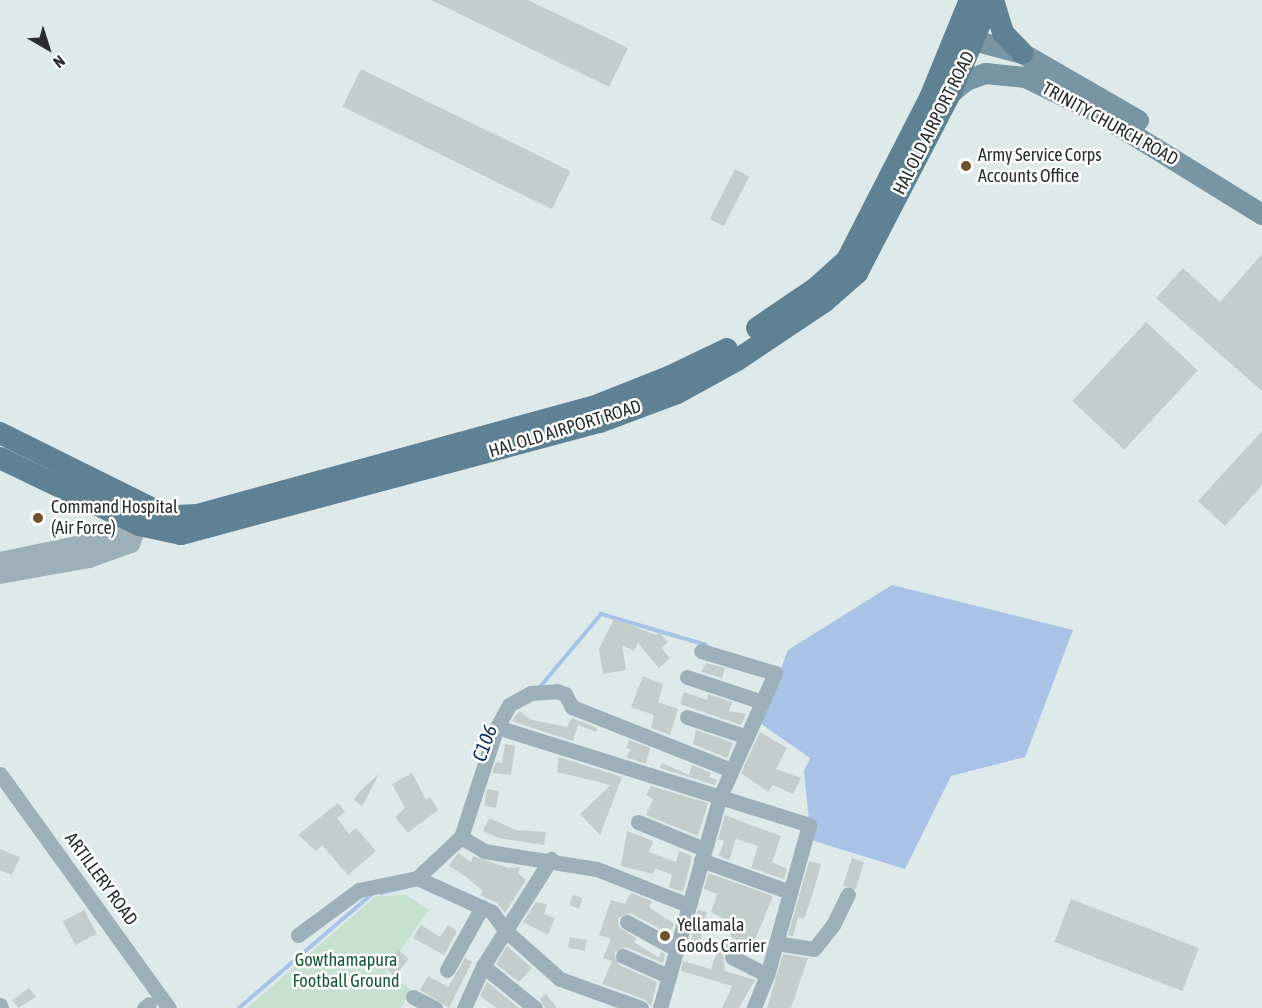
<!DOCTYPE html>
<html>
<head>
<meta charset="utf-8">
<style>
  body { margin:0 }
  #map { position:relative; width:1262px; height:1008px; overflow:hidden; background:#dee9ea; font-family:"Asap Condensed",sans-serif }
  div>[style] { position:absolute }
  [style*='--x'] { left:calc(var(--x)*1px); top:calc(var(--y)*1px); width:calc(var(--w)*1px); rotate:calc(var(--a)*1deg) }
  .green>* { inset:0; background:#c7e1cf }
  .water>* { inset:0; background:#a8c3e5 }
  .stream>* { height:4px; margin:-2px; padding:0 2px; transform-origin:2px; border-radius:2px; background:#a8c3e5 }
  .building>* { inset:0; background:#c3cdcb; transform-origin:0 0 }
  .minor>* { height:15px; margin:-7.5px; padding:0 7.5px; transform-origin:7.5px; border-radius:7.5px; background:#9db0b9 }
  .tertiary>* { height:18px; margin:-9px; padding:0 9px; transform-origin:9px; border-radius:9px; background:#9db0b9 }
  .secondary>* { height:21px; margin:-10.5px; padding:0 10.5px; transform-origin:10.5px; border-radius:10.5px; background:#7895a3 }
  .primary>* { height:22px; margin:-11px; padding:0 11px; transform-origin:11px; border-radius:11px; background:#5e8193 }
  .dots>* { width:16px; height:16px; translate:-50% -50%; box-sizing:border-box; border:3px solid #fff; border-radius:50% }
  span { translate:-50% -50%; white-space:nowrap; text-align:center; line-height:1.15; -webkit-text-stroke:5px #fff; paint-order:stroke }
  .street-label { font-size:18px; color:#292d2d }
  .poi-label { font-size:18px; color:#292d2d }
  .left { translate:0 -50%; text-align:left }
  .park-label { font-size:18px; color:#185735 }
  .water-label { font-size:20px; color:#052b55; font-style:italic }
  .north { position:absolute; left:18px; top:18px; width:60px; height:60px; -webkit-text-stroke:4px #fff; paint-order:stroke; rotate:141deg; font-size:16px; font-weight:700; line-height:24px; text-align:center; color:#292d2d }
  .north::after { content:''; display:block; margin:auto; width:21px; height:27px; background:#292d2d; clip-path:polygon(50% 0,100% 100%,50% 72%,0 100%) }
</style>
</head>
<body>
<div id="map">
  <div class="green">
    <div style="clip-path:polygon(406px 895px,429px 910px,385px 971px,411px 990px,401px 1008px,247px 1008px,376px 896px)"></div>
  </div>
  <div class="water">
    <div style="clip-path:polygon(892px 585px,1073px 630px,1025px 757px,951px 776px,905px 869px,811px 840px,804px 771px,810px 758px,760px 723px,788px 650px)"></div>
  </div>
  <div class="stream">
    <div style="--x:539;--y:688;--w:97;--a:-50"></div>
    <div style="--x:601;--y:614;--w:109;--a:16.4"></div>
    <div style="--x:381;--y:893;--w:37;--a:-14"></div>
    <div style="--x:239;--y:1008;--w:174;--a:-40.6"></div>
  </div>
  <div class="building">
    <div style="clip-path:polygon(431px 0,528px 0,628px 48px,609px 87px)"></div>
    <div style="left:361px;top:69px;width:233px;height:42px;rotate:26deg"></div>
    <div style="left:735px;top:169px;width:16px;height:56px;rotate:27deg"></div>
    <div style="clip-path:polygon(1262px 254px,1262px 391px,1156px 298px,1183px 268px,1220px 302px)"></div>
    <div style="left:1146px;top:322px;width:71px;height:108px;rotate:43deg"></div>
    <div style="clip-path:polygon(1262px 431px,1262px 485px,1225px 526px,1198px 501px)"></div>
    <div style="clip-path:polygon(614px 619px,656px 635px,659px 632px,668px 642px,661px 648px,670px 658px,659px 668px,638px 643px,634px 651px,622px 645px,626px 670px,603px 674px,599px 649px)"></div>
    <div style="clip-path:polygon(706px 663px,725px 668px,722px 678px,701px 672px)"></div>
    <div style="clip-path:polygon(643px 676px,663px 684px,658px 702px,678px 709px,670px 735px,651px 728px,654px 715px,631px 707px)"></div>
    <div style="clip-path:polygon(684px 692px,707px 700px,708px 694px,732px 702px,729px 711px,746px 714px,741px 725px,680px 704px)"></div>
    <div style="clip-path:polygon(519px 711px,532px 720px,567px 727px,572px 718px,597px 728px,596px 732px,578px 725px,573px 741px,512px 721px)"></div>
    <div style="clip-path:polygon(696px 730px,733px 743px,727px 758px,693px 744px)"></div>
    <div style="clip-path:polygon(760px 732px,787px 748px,776px 769px,801px 778px,793px 794px,773px 785px,768px 792px,741px 773px)"></div>
    <div style="clip-path:polygon(629px 740px,650px 748px,646px 764px,626px 757px,631px 749px,626px 748px)"></div>
    <div style="clip-path:polygon(505px 744px,515px 746px,511px 775px,492px 773px,496px 762px,502px 763px)"></div>
    <div style="clip-path:polygon(559px 757px,622px 777px,600px 835px,580px 814px,611px 785px,557px 772px)"></div>
    <div style="clip-path:polygon(662px 763px,689px 775px,692px 765px,711px 773px,709px 777px,717px 780px,715px 785px,660px 768px)"></div>
    <div style="clip-path:polygon(412px 773px,426px 800px,430px 797px,438px 810px,408px 833px,395px 817px,405px 808px,392px 784px)"></div>
    <div style="clip-path:polygon(379px 774px,362px 806px,354px 800px,359px 792px)"></div>
    <div style="clip-path:polygon(651px 786px,708px 803px,698px 836px,646px 815px,653px 799px,646px 795px)"></div>
    <div style="left:487px;top:789px;width:12px;height:17px;rotate:9deg"></div>
    <div style="clip-path:polygon(338px 803px,345px 812px,337px 818px,349px 834px,356px 828px,376px 851px,348px 875px,322px 845px,316px 851px,298px 835px)"></div>
    <div style="clip-path:polygon(725px 815px,781px 836px,772px 862px,787px 869px,784px 879px,751px 868px,758px 846px,736px 839px,729px 860px,719px 856px,724px 841px,718px 839px)"></div>
    <div style="clip-path:polygon(489px 818px,516px 830px,546px 832px,544px 845px,499px 838px,483px 831px)"></div>
    <div style="clip-path:polygon(627px 831px,653px 841px,649px 852px,676px 862px,679px 851px,692px 856px,683px 892px,669px 887px,672px 875px,655px 868px,653px 874px,621px 866px)"></div>
    <div style="clip-path:polygon(0 849px,20px 857px,12px 875px,0 870px)"></div>
    <div style="clip-path:polygon(458px 853px,471px 862px,473px 856px,508px 868px,520px 867px,518px 873px,526px 880px,505px 913px,497px 903px,480px 895px,483px 891px,465px 876px,449px 866px)"></div>
    <div style="left:852px;top:858px;width:13px;height:29px;rotate:18deg"></div>
    <div style="clip-path:polygon(809px 861px,821px 864px,813px 893px,804px 919px,798px 917px,793px 936px,788px 935px)"></div>
    <div style="clip-path:polygon(708px 873px,773px 896px,751px 950px,730px 936px,733px 924px,711px 912px,717px 894px,704px 889px)"></div>
    <div style="clip-path:polygon(631px 893px,652px 901px,649px 907px,674px 924px,669px 934px,631px 913px,618px 918px,619px 927px,636px 938px,634px 942px,659px 958px,661px 952px,665px 954px,663px 963px,626px 947px,614px 953px,619px 965px,657px 982px,651px 1006px,644px 999px,602px 984px,612px 961px,603px 958px,611px 939px,599px 935px,611px 900px,625px 904px)"></div>
    <div style="left:573px;top:895px;width:10px;height:11px;rotate:17deg"></div>
    <div style="left:1071px;top:899px;width:137px;height:46px;rotate:21deg"></div>
    <div style="clip-path:polygon(536px 902px,547px 904px,544px 914px,555px 918px,548px 935px,523px 922px)"></div>
    <div style="left:84px;top:910px;width:27px;height:24px;rotate:62deg"></div>
    <div style="left:698px;top:910px;width:9px;height:33px;rotate:13deg"></div>
    <div style="clip-path:polygon(421px 925px,440px 937px,448px 925px,457px 931px,444px 955px,413px 938px)"></div>
    <div style="left:570px;top:937px;width:17px;height:11px;rotate:10deg"></div>
    <div style="clip-path:polygon(721px 939px,732px 943px,723px 953px,725px 971px,755px 980px,739px 1008px,722px 1008px,732px 986px,681px 971px,683px 961px,711px 969px)"></div>
    <div style="clip-path:polygon(507px 946px,532px 968px,519px 982px,496px 964px)"></div>
    <div style="left:398px;top:950px;width:14px;height:22px;rotate:39deg"></div>
    <div style="clip-path:polygon(783px 954px,808px 958px,791px 1008px,767px 1008px)"></div>
    <div style="clip-path:polygon(465px 958px,472px 962px,449px 1008px,420px 990px,428px 976px,448px 987px)"></div>
    <div style="clip-path:polygon(487px 982px,519px 1008px,497px 1008px,480px 996px)"></div>
    <div style="clip-path:polygon(29px 988px,36px 997px,18px 1008px,12px 1000px)"></div>
    <div style="clip-path:polygon(546px 994px,557px 1008px,545px 1008px,540px 999px)"></div>
  </div>
  <div class="minor">
    <div style="--x:687;--y:677;--w:79;--a:18.4"></div>
    <div style="--x:687;--y:717;--w:63;--a:18.4"></div>
    <div style="--x:497;--y:727;--w:25;--a:-61"></div>
    <div style="--x:509;--y:705;--w:25;--a:-29"></div>
    <div style="--x:531;--y:693;--w:26;--a:-4"></div>
    <div style="--x:557;--y:691;--w:9;--a:21"></div>
    <div style="--x:565;--y:694;--w:15;--a:62"></div>
    <div style="--x:572;--y:707;--w:171;--a:21.6"></div>
    <div style="--x:0;--y:774;--w:289;--a:54.2"></div>
    <div style="--x:638;--y:822;--w:71;--a:22.2"></div>
    <div style="--x:461;--y:837;--w:27;--a:31"></div>
    <div style="--x:484;--y:851;--w:114;--a:9.1"></div>
    <div style="--x:597;--y:869;--w:98;--a:21.6"></div>
    <div style="--x:701;--y:860;--w:95;--a:19.8"></div>
    <div style="--x:417;--y:878;--w:60;--a:-43"></div>
    <div style="--x:461;--y:837;--w:116;--a:-71.9"></div>
    <div style="--x:497;--y:727;--w:327;--a:17.4"></div>
    <div style="--x:809;--y:825;--w:156;--a:105.6"></div>
    <div style="--x:767;--y:975;--w:35;--a:112"></div>
    <div style="--x:627;--y:922;--w:54;--a:29"></div>
    <div style="--x:298;--y:935;--w:76;--a:-36.4"></div>
    <div style="--x:359;--y:890;--w:59;--a:-11.7"></div>
    <div style="--x:417;--y:878;--w:82;--a:24.4"></div>
    <div style="--x:492;--y:912;--w:24;--a:54"></div>
    <div style="--x:506;--y:931;--w:72;--a:41.6"></div>
    <div style="--x:560;--y:979;--w:86;--a:19.7"></div>
    <div style="--x:776;--y:943;--w:38;--a:9"></div>
    <div style="--x:814;--y:949;--w:31;--a:-52"></div>
    <div style="--x:833;--y:925;--w:34;--a:-64"></div>
    <div style="--x:623;--y:956;--w:49;--a:24"></div>
    <div style="--x:732;--y:957;--w:39;--a:27"></div>
    <div style="--x:483;--y:966;--w:67;--a:38.9"></div>
    <div style="--x:447;--y:970;--w:72;--a:-60.9"></div>
    <div style="--x:413;--y:997;--w:25;--a:27"></div>
    <div style="--x:0;--y:1005;--w:3;--a:72"></div>
    <div style="--x:144;--y:1008;--w:6;--a:-39"></div>
    <div style="--x:464;--y:1008;--w:46;--a:-65.7"></div>
    <div style="--x:483;--y:966;--w:127;--a:-57.6"></div>
    <div style="--x:660;--y:1008;--w:217;--a:-74.2"></div>
    <div style="--x:719;--y:799;--w:138;--a:-66"></div>
    <div style="--x:775;--y:673;--w:77;--a:-163.4"></div>
  </div>
  <div class="tertiary">
    <div style="--x:0;--y:561;--w:108;--a:-11.7"></div>
    <div style="--x:106;--y:539;--w:10;--a:-24"></div>
    <div style="--x:115;--y:535;--w:33;--a:-70"></div>
    <div style="--x:0;--y:575;--w:90;--a:-10.2"></div>
    <div style="--x:89;--y:559;--w:45;--a:-19.7"></div>
    <div style="--x:131;--y:544;--w:33;--a:-69"></div>
  </div>
  <div class="secondary">
    <div style="--x:958;--y:36;--w:66;--a:14.9"></div>
    <div style="--x:1022;--y:53;--w:134;--a:30"></div>
    <div style="--x:951;--y:92;--w:19;--a:-39"></div>
    <div style="--x:966;--y:80;--w:20;--a:-20"></div>
    <div style="--x:985;--y:73;--w:40;--a:5.7"></div>
    <div style="--x:1025;--y:77;--w:78;--a:25.9"></div>
    <div style="--x:1095;--y:111;--w:196;--a:31.7"></div>
  </div>
  <div class="primary">
    <div style="--x:993;--y:0;--w:34;--a:73"></div>
    <div style="--x:1003;--y:33;--w:28;--a:46"></div>
    <div style="--x:757;--y:328;--w:71;--a:-34.1"></div>
    <div style="--x:816;--y:288;--w:42;--a:-42.1"></div>
    <div style="--x:847;--y:260;--w:182;--a:-62.9"></div>
    <div style="--x:930;--y:98;--w:106;--a:-67.8"></div>
    <div style="--x:0;--y:433;--w:171;--a:26.4"></div>
    <div style="--x:153;--y:509;--w:25;--a:16"></div>
    <div style="--x:177;--y:516;--w:20;--a:-3"></div>
    <div style="--x:197;--y:515;--w:410;--a:-15.3"></div>
    <div style="--x:593;--y:407;--w:84;--a:-21.7"></div>
    <div style="--x:671;--y:376;--w:62;--a:-25.7"></div>
    <div style="--x:0;--y:458;--w:154;--a:25.7"></div>
    <div style="--x:139;--y:525;--w:43;--a:12.1"></div>
    <div style="--x:181;--y:534;--w:434;--a:-15"></div>
    <div style="--x:600;--y:422;--w:82;--a:-20.6"></div>
    <div style="--x:677;--y:393;--w:68;--a:-28.8"></div>
    <div style="--x:737;--y:360;--w:106;--a:-33.8"></div>
    <div style="--x:825;--y:301;--w:43;--a:-41.2"></div>
    <div style="--x:857;--y:273;--w:204;--a:-62.6"></div>
    <div style="--x:951;--y:92;--w:100;--a:-67"></div>
  </div>
  <div class="dots">
    <div style="left:966px;top:166px;background:#6e5426"></div>
    <div style="left:38px;top:518px;background:#6e5426"></div>
    <div style="left:665px;top:936px;background:#6e5426"></div>
  </div>
  <div class="street-label">
    <span style="left:934px;top:123px;rotate:-63deg">HAL OLD AIRPORT ROAD</span>
    <span style="left:1110px;top:124px;rotate:29deg">TRINITY CHURCH ROAD</span>
    <span style="left:565px;top:429px;rotate:-17deg">HAL OLD AIRPORT ROAD</span>
    <span style="left:101px;top:879px;rotate:54deg">ARTILLERY ROAD</span>
  </div>
  <div class="poi-label">
    <span class="left" style="left:978px;top:166px">Army Service Corps<br>Accounts Office</span>
    <span class="left" style="left:51px;top:518px">Command Hospital<br>(Air Force)</span>
    <span class="left" style="left:677px;top:936px">Yellamala<br>Goods Carrier</span>
  </div>
  <div class="park-label">
    <span style="left:346px;top:971px">Gowthamapura<br>Football Ground</span>
  </div>
  <div class="water-label">
    <span style="left:484px;top:743px;rotate:-70deg">C106</span>
  </div>
  <div class="north">N</div>
</div>
</body>
</html>
